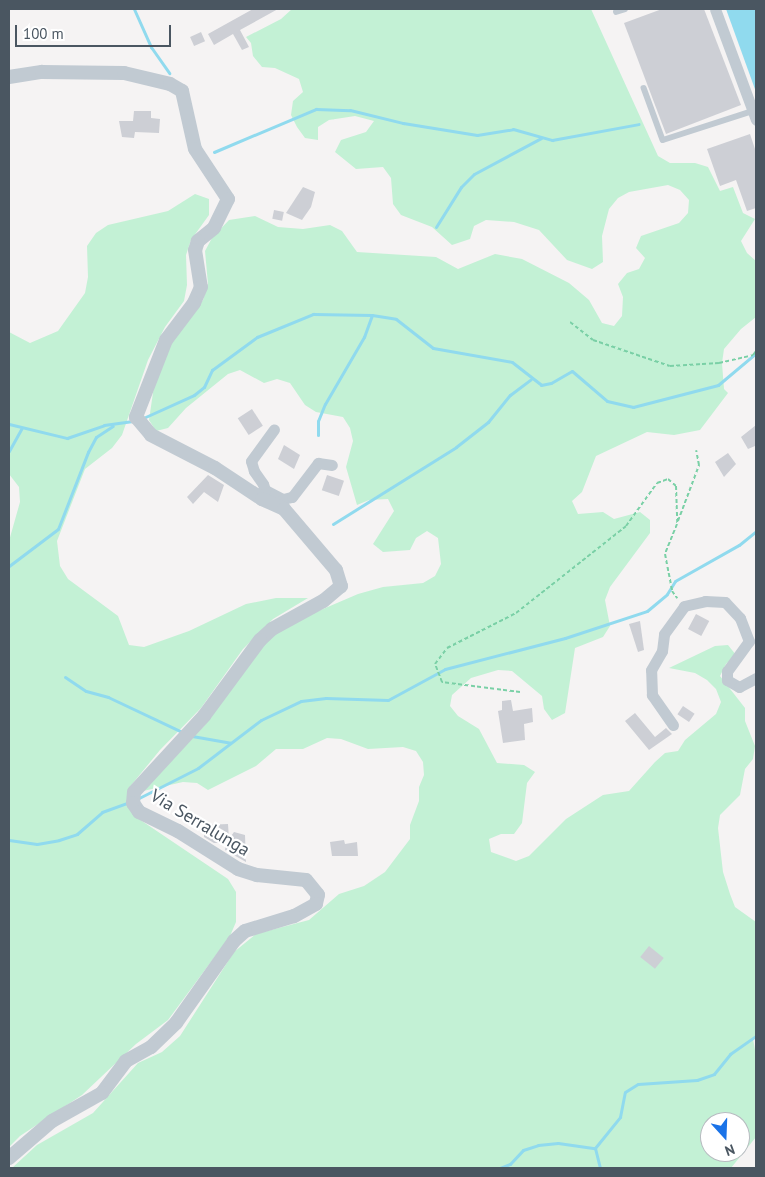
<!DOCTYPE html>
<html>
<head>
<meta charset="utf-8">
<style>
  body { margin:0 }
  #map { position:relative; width:765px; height:1177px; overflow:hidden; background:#f5f3f3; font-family:"PT Sans",sans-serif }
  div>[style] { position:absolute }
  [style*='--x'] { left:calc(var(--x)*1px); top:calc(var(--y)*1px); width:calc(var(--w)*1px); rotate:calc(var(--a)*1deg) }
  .green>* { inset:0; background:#c3f1d5 }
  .water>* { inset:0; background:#90daee }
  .stream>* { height:3px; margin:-1.5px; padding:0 1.5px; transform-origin:1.5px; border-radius:1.5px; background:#90daee }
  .building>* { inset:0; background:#cdcfd5; transform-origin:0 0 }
  .path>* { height:2px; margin-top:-1px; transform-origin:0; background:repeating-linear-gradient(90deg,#7ad0a6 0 4px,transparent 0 6.5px) }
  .service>* { height:5.5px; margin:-2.75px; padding:0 2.75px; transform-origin:2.75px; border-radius:2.75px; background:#c1cad2 }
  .minor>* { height:11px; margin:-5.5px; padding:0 5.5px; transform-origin:5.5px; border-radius:5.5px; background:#c1cad2 }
  .tertiary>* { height:14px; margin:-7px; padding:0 7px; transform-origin:7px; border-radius:7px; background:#c1cad2 }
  span { translate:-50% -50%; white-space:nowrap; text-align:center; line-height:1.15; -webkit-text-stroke:4.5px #fff; paint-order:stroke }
  .street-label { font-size:18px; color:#4a5661 }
  .frame { position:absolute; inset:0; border:10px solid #4a5661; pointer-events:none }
  .north { position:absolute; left:700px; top:1112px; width:50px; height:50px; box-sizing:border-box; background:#fff; border:1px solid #b7bbc0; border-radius:50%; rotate:160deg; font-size:14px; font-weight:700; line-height:20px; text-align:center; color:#4a5661 }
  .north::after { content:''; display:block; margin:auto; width:18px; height:22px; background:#1a73e8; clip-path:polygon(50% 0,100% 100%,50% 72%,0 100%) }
  .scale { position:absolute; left:15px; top:25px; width:156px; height:22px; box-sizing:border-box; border:2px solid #4a5661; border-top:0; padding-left:6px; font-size:15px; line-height:18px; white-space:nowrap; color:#4a5661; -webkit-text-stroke:4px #fff; paint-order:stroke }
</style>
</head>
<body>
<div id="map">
  <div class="green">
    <div style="clip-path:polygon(evenodd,292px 9px,591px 9px,658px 156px,670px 163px,695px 163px,708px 167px,720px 191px,733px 187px,743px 213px,755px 219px,741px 241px,747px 253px,756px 261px,756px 317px,741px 329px,724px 349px,722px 363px,724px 389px,728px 393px,700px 430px,674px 435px,647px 432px,596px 456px,582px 492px,572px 501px,578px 514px,603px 512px,614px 519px,640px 512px,650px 520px,650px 533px,610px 587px,605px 600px,610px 626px,603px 637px,575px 648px,565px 713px,552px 720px,544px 709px,542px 696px,512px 671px,498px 670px,471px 678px,452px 695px,450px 706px,458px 716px,479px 729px,497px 763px,524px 765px,535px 772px,527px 783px,522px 823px,514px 834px,501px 834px,489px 839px,491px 852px,516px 861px,529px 856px,566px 819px,603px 795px,629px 791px,655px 762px,665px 753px,678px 751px,685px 740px,716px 714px,721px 702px,716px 689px,707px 680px,695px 673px,669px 668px,715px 646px,728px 645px,736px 655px,726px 664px,720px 676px,745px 708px,745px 721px,755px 746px,753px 759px,745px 769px,740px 795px,720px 815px,718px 828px,723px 872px,730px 894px,735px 907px,756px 922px,756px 1038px,753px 1039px,756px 1055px,756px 1137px,731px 1168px,12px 1168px,37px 1145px,93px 1113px,138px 1063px,162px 1052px,180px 1036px,234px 952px,256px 934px,309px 920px,339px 894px,364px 886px,385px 872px,410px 839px,410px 825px,419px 801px,419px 787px,424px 775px,423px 762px,416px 751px,403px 747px,368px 749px,341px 739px,327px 738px,303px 749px,276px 749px,256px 766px,208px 790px,197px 783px,183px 782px,143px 791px,204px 726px,270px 637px,302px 618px,358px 594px,383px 587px,423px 583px,435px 576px,441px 564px,438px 538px,427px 531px,416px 538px,410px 550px,383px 552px,373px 544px,394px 511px,388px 499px,369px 500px,357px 505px,346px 467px,353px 441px,350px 428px,343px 417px,316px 412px,305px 405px,290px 383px,277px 379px,264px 383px,240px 370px,228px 374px,186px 408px,168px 428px,156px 431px,149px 420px,155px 379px,171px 344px,203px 300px,208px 284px,205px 251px,212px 238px,229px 220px,255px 216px,278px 227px,303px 229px,330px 225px,342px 231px,357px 252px,436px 257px,458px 269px,495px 254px,522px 259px,569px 283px,589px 300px,602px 323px,614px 326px,622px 316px,623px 297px,618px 284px,627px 273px,639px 269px,645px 258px,636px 248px,641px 236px,679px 223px,688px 213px,689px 200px,680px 190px,668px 185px,629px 192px,618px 198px,609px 209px,602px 236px,603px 262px,592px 269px,567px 260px,539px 230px,514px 222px,486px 220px,474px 226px,470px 239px,452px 245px,432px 227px,401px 215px,393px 204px,391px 178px,383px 167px,356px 169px,335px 152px,341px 140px,366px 132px,374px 121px,355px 116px,329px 120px,318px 127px,318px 140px,305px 138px,297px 127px,291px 115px,293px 101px,303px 92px,299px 79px,275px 68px,262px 67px,253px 56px,251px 43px,246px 37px,281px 19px,292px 9px,710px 1122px,740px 1122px,740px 1152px,710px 1152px,710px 1122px)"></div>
    <div style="clip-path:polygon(195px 194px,209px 199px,209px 215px,191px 240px,186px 255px,187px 285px,184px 301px,165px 327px,148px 360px,122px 435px,112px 448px,85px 469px,57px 541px,60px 566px,68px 579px,118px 616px,129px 645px,144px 647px,189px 631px,246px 604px,276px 598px,308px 598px,273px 619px,243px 649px,201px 708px,160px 750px,128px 789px,127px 804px,136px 817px,228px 879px,236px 892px,236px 922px,230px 936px,168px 1020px,136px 1044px,82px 1095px,20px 1136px,9px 1147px,9px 541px,20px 502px,19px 487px,9px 474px,9px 332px,30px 343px,58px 331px,85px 293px,88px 277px,87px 246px,96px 233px,108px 225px,168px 211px)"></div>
  </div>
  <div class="water">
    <div style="clip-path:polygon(726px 9px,756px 9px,756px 92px)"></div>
  </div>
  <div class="stream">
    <div style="--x:134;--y:9;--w:42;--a:65.9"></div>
    <div style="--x:151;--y:47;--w:32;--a:55"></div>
    <div style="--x:214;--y:152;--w:111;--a:-22.9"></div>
    <div style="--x:316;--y:109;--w:34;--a:2"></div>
    <div style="--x:350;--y:110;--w:55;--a:13.8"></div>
    <div style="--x:403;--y:123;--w:75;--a:9.2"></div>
    <div style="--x:477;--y:135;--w:36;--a:-9"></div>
    <div style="--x:513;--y:129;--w:41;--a:15.8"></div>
    <div style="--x:552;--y:140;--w:88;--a:-10.4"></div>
    <div style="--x:436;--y:227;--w:47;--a:-58"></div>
    <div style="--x:461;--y:187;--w:18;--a:-45"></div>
    <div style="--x:474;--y:174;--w:76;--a:-28.2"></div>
    <div style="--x:141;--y:419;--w:58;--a:-24.4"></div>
    <div style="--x:194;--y:395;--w:13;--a:-39"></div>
    <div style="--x:204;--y:387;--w:19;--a:-65"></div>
    <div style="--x:212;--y:370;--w:56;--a:-36.3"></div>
    <div style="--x:257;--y:337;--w:61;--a:-22.3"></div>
    <div style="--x:313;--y:314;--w:59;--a:1"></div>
    <div style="--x:372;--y:315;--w:24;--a:9"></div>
    <div style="--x:396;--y:319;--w:47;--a:38.1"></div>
    <div style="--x:433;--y:348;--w:80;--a:10"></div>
    <div style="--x:512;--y:362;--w:37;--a:38"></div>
    <div style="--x:541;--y:385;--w:10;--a:-11"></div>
    <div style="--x:551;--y:383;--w:24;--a:-30"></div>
    <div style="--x:572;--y:371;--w:46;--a:40.6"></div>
    <div style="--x:607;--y:401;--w:27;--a:13"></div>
    <div style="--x:633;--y:407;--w:88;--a:-14.5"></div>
    <div style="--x:718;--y:385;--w:50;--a:-40.1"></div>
    <div style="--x:9;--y:424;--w:60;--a:13.6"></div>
    <div style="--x:67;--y:438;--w:39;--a:-19"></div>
    <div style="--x:104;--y:425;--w:29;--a:-8"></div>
    <div style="--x:318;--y:435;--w:14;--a:-90"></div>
    <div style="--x:318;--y:421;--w:18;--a:-68"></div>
    <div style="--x:325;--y:404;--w:78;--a:-59.8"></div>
    <div style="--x:364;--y:337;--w:23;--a:-70"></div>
    <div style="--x:9;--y:451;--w:26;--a:-61"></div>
    <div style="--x:333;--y:524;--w:145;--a:-32"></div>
    <div style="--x:456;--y:447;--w:41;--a:-38"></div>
    <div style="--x:488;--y:422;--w:35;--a:-51"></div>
    <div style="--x:510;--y:395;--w:26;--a:-37"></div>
    <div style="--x:9;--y:566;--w:61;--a:-37.1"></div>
    <div style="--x:58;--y:529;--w:83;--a:-68.7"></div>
    <div style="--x:88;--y:452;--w:17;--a:-62"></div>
    <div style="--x:96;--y:437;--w:20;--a:-33"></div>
    <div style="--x:65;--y:677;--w:25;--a:34"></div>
    <div style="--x:86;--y:691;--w:23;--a:15"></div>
    <div style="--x:108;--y:697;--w:84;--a:25.3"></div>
    <div style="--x:192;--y:736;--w:39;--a:10"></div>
    <div style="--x:137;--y:799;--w:68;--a:-26.9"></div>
    <div style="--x:198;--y:768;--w:79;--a:-37.3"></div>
    <div style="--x:261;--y:720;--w:44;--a:-25.4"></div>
    <div style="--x:301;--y:701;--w:25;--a:-7"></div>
    <div style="--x:326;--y:698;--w:62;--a:1.8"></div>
    <div style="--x:388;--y:700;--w:65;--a:-28.5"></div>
    <div style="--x:445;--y:669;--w:124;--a:-14.5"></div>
    <div style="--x:565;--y:638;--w:86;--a:-18.2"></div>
    <div style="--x:647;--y:611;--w:26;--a:-40"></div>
    <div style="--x:667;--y:594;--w:15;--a:-58"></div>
    <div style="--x:675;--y:581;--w:73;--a:-29.4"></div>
    <div style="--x:739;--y:545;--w:22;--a:-39"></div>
    <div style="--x:9;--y:840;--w:28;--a:8"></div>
    <div style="--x:37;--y:844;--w:22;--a:-10"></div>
    <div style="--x:59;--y:840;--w:19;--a:-18"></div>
    <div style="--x:77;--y:834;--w:33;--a:-41"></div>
    <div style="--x:102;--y:812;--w:29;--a:-20"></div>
    <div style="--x:595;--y:1148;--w:21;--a:76"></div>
    <div style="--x:500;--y:1168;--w:11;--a:-22"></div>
    <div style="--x:510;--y:1164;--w:19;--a:-47"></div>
    <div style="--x:523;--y:1150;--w:16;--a:-18"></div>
    <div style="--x:538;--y:1145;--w:20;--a:-6"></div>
    <div style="--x:558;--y:1143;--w:37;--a:8"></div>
    <div style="--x:595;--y:1148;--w:40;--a:-51"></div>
    <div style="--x:620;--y:1117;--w:25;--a:-79"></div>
    <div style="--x:625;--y:1092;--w:15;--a:-32"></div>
    <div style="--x:638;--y:1084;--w:59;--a:-3.9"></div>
    <div style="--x:697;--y:1080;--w:18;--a:-19"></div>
    <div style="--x:714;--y:1074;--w:26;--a:-51"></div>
    <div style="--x:730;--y:1054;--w:32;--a:-35"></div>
  </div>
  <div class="building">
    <div style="clip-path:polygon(253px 9px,278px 9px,240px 30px,249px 47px,242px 50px,233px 34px,214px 45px,208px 34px)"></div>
    <div style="clip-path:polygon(662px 9px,704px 9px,741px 105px,666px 134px,624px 23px)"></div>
    <div style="left:201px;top:32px;width:10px;height:12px;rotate:66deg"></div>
    <div style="clip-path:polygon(134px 111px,151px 111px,151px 118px,160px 119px,159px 133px,135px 132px,134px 138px,122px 137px,119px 121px,133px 121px)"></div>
    <div style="clip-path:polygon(750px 134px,756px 152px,756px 208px,747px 211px,736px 180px,720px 186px,707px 149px)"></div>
    <div style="clip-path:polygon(303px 187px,315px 192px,311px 207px,302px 220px,286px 213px)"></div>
    <div style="left:274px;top:210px;width:10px;height:9px;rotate:11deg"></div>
    <div style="left:252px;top:409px;width:20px;height:17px;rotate:57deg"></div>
    <div style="clip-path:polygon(756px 425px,756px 448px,755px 446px,748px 449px,741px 437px)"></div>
    <div style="clip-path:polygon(284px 445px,300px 455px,294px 469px,278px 459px)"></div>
    <div style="clip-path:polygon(728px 453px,736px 464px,724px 477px,715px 462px)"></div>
    <div style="clip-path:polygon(208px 475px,224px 485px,218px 502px,204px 492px,193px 504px,187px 497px)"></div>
    <div style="left:327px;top:475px;width:18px;height:16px;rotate:19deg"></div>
    <div style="left:696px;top:614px;width:15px;height:17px;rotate:28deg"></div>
    <div style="clip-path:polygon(640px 621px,644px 650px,638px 652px,629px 624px)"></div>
    <div style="clip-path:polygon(511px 700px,513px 711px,532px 708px,533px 722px,524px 724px,525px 740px,503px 743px,498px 711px,502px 710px,502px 701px)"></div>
    <div style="left:683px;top:706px;width:14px;height:10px;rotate:34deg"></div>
    <div style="clip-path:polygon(635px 713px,655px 737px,666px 728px,672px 734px,649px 750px,625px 721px)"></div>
    <div style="clip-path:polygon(228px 824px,229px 839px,234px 832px,245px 835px,246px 862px,225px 850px,226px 843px,214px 843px,204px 837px,204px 825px)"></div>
    <div style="clip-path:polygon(344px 840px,345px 844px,357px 842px,358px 856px,332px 856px,330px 842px)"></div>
    <div style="left:649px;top:946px;width:19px;height:14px;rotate:39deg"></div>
  </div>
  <div class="path">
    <div style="--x:570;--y:322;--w:29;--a:38"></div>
    <div style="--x:593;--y:340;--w:81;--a:18.7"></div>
    <div style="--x:670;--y:366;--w:49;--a:-3.5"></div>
    <div style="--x:719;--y:363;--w:35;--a:-13"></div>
    <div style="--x:753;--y:355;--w:5;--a:-53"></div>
    <div style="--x:678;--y:521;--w:60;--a:-69.4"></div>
    <div style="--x:699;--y:465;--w:15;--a:-101"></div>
    <div style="--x:520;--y:692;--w:79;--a:-172.7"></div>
    <div style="--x:442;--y:682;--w:19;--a:-111"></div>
    <div style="--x:435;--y:664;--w:20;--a:-53"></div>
    <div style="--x:447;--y:648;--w:77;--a:-26.9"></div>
    <div style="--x:516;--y:613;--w:140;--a:-38.3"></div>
    <div style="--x:626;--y:526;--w:53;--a:-54.2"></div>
    <div style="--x:657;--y:483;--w:12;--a:-20"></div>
    <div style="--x:668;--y:479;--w:11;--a:41"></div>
    <div style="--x:676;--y:486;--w:38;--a:88"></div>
    <div style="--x:677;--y:524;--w:32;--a:112"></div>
    <div style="--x:665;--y:554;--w:38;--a:79"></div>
    <div style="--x:672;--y:591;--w:9;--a:54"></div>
  </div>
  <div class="service">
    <div style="--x:616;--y:12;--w:9;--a:-18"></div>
    <div style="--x:644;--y:88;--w:55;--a:69.9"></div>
    <div style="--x:663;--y:140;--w:95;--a:-17.9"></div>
  </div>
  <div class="minor">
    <div style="--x:715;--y:9;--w:118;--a:69.7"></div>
    <div style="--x:265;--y:490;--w:20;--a:27"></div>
    <div style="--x:283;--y:499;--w:9;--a:-13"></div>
    <div style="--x:292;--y:497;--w:43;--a:-52.6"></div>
    <div style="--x:318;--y:463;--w:14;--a:8"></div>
    <div style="--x:260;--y:493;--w:6;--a:-31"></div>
    <div style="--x:265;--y:490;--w:6;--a:-108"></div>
    <div style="--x:263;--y:484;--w:16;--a:-125"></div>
    <div style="--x:254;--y:471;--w:10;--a:-107"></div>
    <div style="--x:251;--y:461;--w:39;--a:-54"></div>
    <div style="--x:673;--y:725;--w:37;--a:-125"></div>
    <div style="--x:652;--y:695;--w:25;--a:-92"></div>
    <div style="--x:651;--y:670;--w:22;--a:-60"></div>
    <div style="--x:662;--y:651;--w:17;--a:-83"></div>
    <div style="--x:664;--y:634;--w:34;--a:-54"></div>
    <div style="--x:684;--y:606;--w:22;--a:-13"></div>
    <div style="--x:705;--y:601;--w:20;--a:3"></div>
    <div style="--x:725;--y:602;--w:22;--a:47"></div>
    <div style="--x:740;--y:618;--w:25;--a:69"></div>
    <div style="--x:749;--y:641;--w:37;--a:126"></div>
    <div style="--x:727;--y:671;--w:9;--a:90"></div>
    <div style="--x:727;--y:680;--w:14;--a:30"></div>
    <div style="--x:739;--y:687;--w:19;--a:-28"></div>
  </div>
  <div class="tertiary">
    <div style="--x:9;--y:77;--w:33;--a:-9"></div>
    <div style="--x:42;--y:72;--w:82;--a:0.7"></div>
    <div style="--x:124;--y:73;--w:47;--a:13.4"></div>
    <div style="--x:170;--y:84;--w:14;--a:30"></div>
    <div style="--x:182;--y:91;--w:59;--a:77.4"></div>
    <div style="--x:195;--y:149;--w:60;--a:56.6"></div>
    <div style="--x:228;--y:199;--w:32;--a:116"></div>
    <div style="--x:214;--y:228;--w:21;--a:141"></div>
    <div style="--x:198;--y:241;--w:9;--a:108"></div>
    <div style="--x:195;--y:250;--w:37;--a:81"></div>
    <div style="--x:201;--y:287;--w:17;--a:114"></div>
    <div style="--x:194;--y:303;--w:46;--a:127.1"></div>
    <div style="--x:166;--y:340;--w:83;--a:111.3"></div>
    <div style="--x:136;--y:417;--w:23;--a:50"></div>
    <div style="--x:151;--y:435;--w:72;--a:27.3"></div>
    <div style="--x:215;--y:468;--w:56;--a:33.4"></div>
    <div style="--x:262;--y:499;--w:24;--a:24"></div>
    <div style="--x:284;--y:509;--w:80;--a:49.6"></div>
    <div style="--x:336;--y:570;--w:17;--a:73"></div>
    <div style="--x:341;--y:586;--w:23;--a:140"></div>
    <div style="--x:323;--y:601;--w:58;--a:151.2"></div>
    <div style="--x:272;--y:629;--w:16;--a:137"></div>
    <div style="--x:260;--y:640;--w:94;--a:126.4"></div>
    <div style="--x:204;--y:716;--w:103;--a:132.6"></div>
    <div style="--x:134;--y:792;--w:11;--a:95"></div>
    <div style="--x:133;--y:803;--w:11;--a:56"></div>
    <div style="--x:139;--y:812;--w:43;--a:26"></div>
    <div style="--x:178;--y:831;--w:71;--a:32.3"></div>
    <div style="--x:238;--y:869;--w:20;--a:18"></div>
    <div style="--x:257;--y:875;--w:49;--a:5.8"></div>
    <div style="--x:306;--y:880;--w:19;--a:51"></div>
    <div style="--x:318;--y:895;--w:9;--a:103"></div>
    <div style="--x:316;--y:904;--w:25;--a:151"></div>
    <div style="--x:294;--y:916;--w:51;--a:163"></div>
    <div style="--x:245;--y:931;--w:15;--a:138"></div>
    <div style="--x:234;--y:941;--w:100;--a:125.3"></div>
    <div style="--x:176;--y:1023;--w:35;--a:136"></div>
    <div style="--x:151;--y:1047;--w:29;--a:151"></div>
    <div style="--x:126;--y:1061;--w:40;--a:127"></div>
    <div style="--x:102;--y:1093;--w:57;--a:150.8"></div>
    <div style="--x:52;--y:1121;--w:57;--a:139.3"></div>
  </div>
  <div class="street-label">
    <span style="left:200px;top:823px;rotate:31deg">Via Serralunga</span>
  </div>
  <div class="frame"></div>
  <div class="north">N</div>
  <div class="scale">100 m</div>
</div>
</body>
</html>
